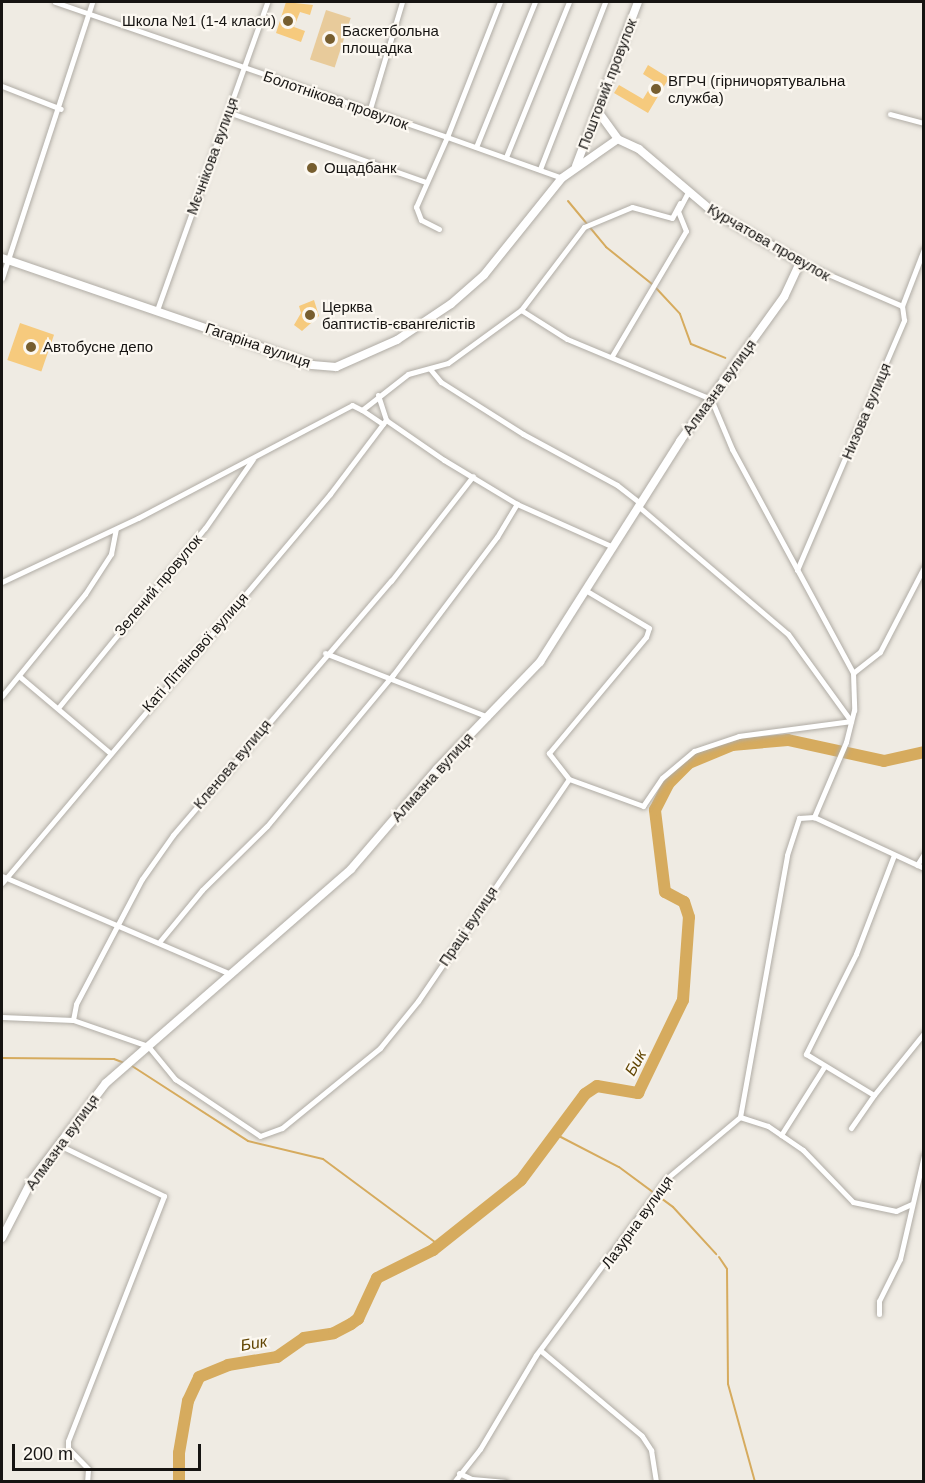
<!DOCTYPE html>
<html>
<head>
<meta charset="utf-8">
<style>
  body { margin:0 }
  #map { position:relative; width:925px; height:1483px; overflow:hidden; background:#efebe3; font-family:Helvetica,sans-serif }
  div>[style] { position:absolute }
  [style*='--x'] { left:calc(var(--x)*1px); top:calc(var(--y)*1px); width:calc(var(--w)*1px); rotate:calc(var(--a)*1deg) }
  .green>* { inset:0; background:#e8cb9b; transform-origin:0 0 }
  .stream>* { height:2px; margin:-1px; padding:0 1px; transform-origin:1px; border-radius:1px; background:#d6ab5e }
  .river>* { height:12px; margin:-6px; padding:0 6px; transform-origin:6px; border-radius:6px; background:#d6ab5e }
  .building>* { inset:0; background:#f6ca7d; transform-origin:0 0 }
  .roads { filter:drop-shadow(0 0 2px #b0aca5) drop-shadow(0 0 2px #b0aca5) }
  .minor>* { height:5px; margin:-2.5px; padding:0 2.5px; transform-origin:2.5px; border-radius:2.5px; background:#fff }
  .secondary>* { height:8px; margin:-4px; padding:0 4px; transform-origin:4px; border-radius:4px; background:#fff }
  .dots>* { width:16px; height:16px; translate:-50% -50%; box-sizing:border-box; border:3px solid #fcf8f1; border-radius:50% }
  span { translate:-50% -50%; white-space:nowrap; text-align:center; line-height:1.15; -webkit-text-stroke:4.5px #fcf8f1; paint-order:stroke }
  .poi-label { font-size:15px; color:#161412 }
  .right { translate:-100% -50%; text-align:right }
  .left { translate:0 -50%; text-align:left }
  .street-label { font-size:15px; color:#161412 }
  .water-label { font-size:16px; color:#614503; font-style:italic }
  .frame { position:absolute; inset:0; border:3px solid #161412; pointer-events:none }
  .scale { position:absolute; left:12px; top:1444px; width:189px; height:27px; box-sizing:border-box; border:3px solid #161412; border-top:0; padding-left:8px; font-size:18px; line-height:21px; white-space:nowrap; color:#161412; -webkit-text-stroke:4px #fcf8f1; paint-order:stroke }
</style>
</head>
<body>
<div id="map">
  <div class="green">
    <div style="left:326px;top:10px;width:26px;height:52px;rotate:18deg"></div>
  </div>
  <div class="stream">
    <div style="--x:568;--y:201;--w:60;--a:50.4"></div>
    <div style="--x:606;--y:247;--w:59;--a:38.8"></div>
    <div style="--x:656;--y:288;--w:35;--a:47"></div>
    <div style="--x:680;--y:314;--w:32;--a:70"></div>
    <div style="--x:691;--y:344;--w:37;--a:22"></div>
    <div style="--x:2;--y:1058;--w:112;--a:0.5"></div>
    <div style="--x:114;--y:1059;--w:19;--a:21"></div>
    <div style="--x:132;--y:1066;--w:138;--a:32.9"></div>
    <div style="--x:248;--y:1141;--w:77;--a:13.5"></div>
    <div style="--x:323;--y:1159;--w:141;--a:36.6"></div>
    <div style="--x:555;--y:1134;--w:72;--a:27.3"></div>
    <div style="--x:619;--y:1167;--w:67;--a:36.5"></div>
    <div style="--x:673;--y:1207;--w:64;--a:47.5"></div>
    <div style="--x:719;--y:1257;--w:14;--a:56"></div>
    <div style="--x:727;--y:1269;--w:115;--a:89.5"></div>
    <div style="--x:728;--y:1384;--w:102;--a:74.6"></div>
  </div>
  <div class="river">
    <div style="--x:179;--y:1482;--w:29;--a:-90"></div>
    <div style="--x:179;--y:1453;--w:53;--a:-80.2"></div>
    <div style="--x:188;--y:1401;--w:26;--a:-65"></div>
    <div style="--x:199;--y:1377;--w:31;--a:-22"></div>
    <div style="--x:228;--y:1365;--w:50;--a:-9.3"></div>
    <div style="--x:277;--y:1357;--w:33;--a:-35"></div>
    <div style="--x:304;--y:1338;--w:30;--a:-9"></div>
    <div style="--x:334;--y:1333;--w:19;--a:-28"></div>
    <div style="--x:351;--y:1324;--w:9;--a:-36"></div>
    <div style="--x:358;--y:1319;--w:45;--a:-65.1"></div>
    <div style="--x:377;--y:1278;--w:63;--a:-26.6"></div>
    <div style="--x:433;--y:1250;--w:112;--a:-38.5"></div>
    <div style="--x:521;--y:1180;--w:107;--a:-53.3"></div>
    <div style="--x:585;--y:1094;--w:14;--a:-34"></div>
    <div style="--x:597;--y:1086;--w:42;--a:9.7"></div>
    <div style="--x:638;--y:1093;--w:103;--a:-64.2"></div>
    <div style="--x:683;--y:1000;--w:83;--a:-85.9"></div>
    <div style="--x:689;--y:917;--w:16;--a:-108"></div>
    <div style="--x:684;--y:902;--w:21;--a:-152"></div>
    <div style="--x:665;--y:892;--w:83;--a:-97"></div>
    <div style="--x:655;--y:810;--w:29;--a:-63"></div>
    <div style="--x:668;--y:784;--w:30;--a:-45"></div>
    <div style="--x:689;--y:763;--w:47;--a:-22.7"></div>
    <div style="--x:732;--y:745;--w:56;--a:-5.1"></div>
    <div style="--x:788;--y:740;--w:98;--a:12.3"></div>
    <div style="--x:884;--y:761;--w:41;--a:-12.7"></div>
  </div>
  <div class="building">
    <div style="clip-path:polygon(286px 2px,313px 5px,310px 15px,300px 12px,294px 27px,305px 31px,301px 42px,276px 33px)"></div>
    <div style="clip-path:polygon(648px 65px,669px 78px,648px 113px,614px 93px,619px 85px,643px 99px,654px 81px,643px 74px)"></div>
    <div style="clip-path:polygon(314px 300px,319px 316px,302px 331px,294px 325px,301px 313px,299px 306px)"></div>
    <div style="left:20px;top:323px;width:36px;height:39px;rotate:19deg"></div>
  </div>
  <div class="roads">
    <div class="minor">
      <div style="--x:55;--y:2;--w:415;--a:19"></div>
      <div style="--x:447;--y:137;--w:145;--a:-68.6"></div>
      <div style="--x:2;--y:86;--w:63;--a:21.3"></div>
      <div style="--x:228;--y:112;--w:210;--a:19.5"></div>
      <div style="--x:369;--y:112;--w:115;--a:-73.3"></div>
      <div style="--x:890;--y:114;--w:35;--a:15"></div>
      <div style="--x:476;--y:147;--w:157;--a:-67.9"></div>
      <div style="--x:506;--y:157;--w:167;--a:-67.9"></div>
      <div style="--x:540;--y:169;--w:179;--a:-68.7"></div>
      <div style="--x:439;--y:229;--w:20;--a:-153"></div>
      <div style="--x:421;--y:220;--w:14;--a:-111"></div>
      <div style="--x:416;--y:207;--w:77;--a:-66.1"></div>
      <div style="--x:447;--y:137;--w:122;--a:19.6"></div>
      <div style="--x:800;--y:262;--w:111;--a:23.3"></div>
      <div style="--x:2;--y:278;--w:290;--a:-71.9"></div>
      <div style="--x:157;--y:310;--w:327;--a:-70.3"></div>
      <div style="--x:521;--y:310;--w:54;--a:32.2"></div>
      <div style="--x:567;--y:339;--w:156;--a:22.6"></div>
      <div style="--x:711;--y:399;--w:54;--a:67.2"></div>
      <div style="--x:732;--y:449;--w:255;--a:61.6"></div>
      <div style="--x:853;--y:673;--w:37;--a:88"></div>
      <div style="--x:854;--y:710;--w:33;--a:104"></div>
      <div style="--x:846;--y:742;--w:82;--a:113.1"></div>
      <div style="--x:612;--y:356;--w:145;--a:-59.4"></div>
      <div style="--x:686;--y:231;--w:22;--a:-112"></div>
      <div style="--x:678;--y:211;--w:21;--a:-62"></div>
      <div style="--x:430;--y:369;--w:17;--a:50"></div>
      <div style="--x:441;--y:382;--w:97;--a:32.4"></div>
      <div style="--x:523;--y:434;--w:107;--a:28.5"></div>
      <div style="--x:617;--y:485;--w:29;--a:38"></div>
      <div style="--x:378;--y:395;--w:26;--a:72"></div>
      <div style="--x:386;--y:420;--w:70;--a:34.6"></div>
      <div style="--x:444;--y:460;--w:85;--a:31.1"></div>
      <div style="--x:517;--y:504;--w:103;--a:24.1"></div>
      <div style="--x:362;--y:410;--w:25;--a:34"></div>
      <div style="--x:638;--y:506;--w:197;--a:40.5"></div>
      <div style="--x:788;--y:634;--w:107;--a:54.1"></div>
      <div style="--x:797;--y:570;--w:272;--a:-66.8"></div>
      <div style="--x:904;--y:320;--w:14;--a:-98"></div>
      <div style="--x:902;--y:306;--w:61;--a:-68.9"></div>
      <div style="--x:2;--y:582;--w:150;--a:-25.2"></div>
      <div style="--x:138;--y:518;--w:242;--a:-27.8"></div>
      <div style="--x:352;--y:405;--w:11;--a:27"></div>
      <div style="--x:362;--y:410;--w:58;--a:-38"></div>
      <div style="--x:408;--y:374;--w:41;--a:-15.4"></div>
      <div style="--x:448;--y:363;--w:90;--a:-36"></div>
      <div style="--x:521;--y:310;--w:104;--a:-52.8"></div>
      <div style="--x:584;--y:227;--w:52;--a:-22.6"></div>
      <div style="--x:632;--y:207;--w:41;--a:15.4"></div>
      <div style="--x:672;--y:218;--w:17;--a:-62"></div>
      <div style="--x:325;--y:653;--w:175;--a:21.4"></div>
      <div style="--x:853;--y:673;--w:34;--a:-38"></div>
      <div style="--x:880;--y:652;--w:96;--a:-62.6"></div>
      <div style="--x:19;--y:676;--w:119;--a:40.2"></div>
      <div style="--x:2;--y:696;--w:132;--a:-50.9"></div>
      <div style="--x:85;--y:594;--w:48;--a:-57"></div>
      <div style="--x:111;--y:554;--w:25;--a:-79"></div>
      <div style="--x:58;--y:708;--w:232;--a:-50.8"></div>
      <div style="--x:205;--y:528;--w:84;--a:-55.2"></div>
      <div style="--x:569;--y:779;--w:79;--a:20"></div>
      <div style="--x:643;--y:806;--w:34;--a:-56"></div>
      <div style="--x:662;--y:778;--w:42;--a:-40.2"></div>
      <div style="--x:694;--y:751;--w:47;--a:-18.4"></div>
      <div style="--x:739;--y:736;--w:113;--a:-7.6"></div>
      <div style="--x:894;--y:855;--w:106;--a:111"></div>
      <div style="--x:856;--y:954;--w:112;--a:116.6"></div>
      <div style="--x:806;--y:1054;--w:79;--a:31.1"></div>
      <div style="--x:874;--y:1095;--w:80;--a:-51.1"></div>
      <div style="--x:917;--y:865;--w:13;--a:-58"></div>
      <div style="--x:2;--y:876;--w:249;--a:23.2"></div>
      <div style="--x:2;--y:883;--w:509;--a:-49.86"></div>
      <div style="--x:330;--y:494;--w:93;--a:-52.9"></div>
      <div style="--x:160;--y:941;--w:66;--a:-50.5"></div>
      <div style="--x:202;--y:890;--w:91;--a:-44.6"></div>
      <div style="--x:267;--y:826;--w:197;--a:-50.2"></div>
      <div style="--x:393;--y:675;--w:173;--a:-53"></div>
      <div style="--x:497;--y:537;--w:39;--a:-59"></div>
      <div style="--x:2;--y:1017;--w:71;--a:2.4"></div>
      <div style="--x:73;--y:1020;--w:16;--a:-79"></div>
      <div style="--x:76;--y:1004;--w:141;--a:-62.2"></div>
      <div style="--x:142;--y:879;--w:54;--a:-54.8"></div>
      <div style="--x:173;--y:835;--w:335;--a:-49.4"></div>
      <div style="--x:391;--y:581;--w:133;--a:-52"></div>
      <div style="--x:73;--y:1020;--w:79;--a:19.1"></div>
      <div style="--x:148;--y:1046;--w:43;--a:50.7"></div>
      <div style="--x:175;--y:1079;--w:102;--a:33.8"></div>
      <div style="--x:260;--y:1136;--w:23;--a:-20"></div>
      <div style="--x:282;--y:1128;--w:127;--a:-39.2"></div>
      <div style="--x:380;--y:1048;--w:60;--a:-51"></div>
      <div style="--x:418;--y:1001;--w:268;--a:-55.8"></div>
      <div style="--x:569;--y:779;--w:33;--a:-128"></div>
      <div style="--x:549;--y:753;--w:151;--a:-50.1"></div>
      <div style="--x:646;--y:637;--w:9;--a:-72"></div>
      <div style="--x:649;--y:628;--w:74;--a:-149.3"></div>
      <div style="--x:740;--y:1117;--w:29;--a:18"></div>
      <div style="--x:768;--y:1126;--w:42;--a:34.4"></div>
      <div style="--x:803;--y:1150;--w:72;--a:46.1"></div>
      <div style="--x:853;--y:1202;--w:44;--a:11.8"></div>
      <div style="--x:896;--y:1211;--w:17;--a:-24"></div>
      <div style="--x:851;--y:1128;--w:40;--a:-55.1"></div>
      <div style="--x:781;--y:1135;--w:80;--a:-57.7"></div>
      <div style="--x:57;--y:1144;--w:119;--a:25.9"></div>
      <div style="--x:164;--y:1196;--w:263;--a:111.4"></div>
      <div style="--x:68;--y:1441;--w:7;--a:90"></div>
      <div style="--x:68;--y:1448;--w:29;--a:46"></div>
      <div style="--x:88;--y:1469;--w:13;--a:94"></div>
      <div style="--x:879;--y:1314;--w:13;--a:-90"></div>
      <div style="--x:879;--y:1301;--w:47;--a:-63.4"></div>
      <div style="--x:900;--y:1259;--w:107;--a:-77"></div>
      <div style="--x:540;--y:1350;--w:133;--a:40.1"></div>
      <div style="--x:642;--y:1436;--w:17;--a:57"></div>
      <div style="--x:651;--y:1450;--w:32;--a:81"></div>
      <div style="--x:459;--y:1473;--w:14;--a:25"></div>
      <div style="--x:472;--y:1479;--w:34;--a:5"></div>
      <div style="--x:454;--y:1482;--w:42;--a:-51.8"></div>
      <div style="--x:480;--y:1449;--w:109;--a:-59.2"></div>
      <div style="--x:536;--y:1355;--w:219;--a:-53.5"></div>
      <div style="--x:666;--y:1179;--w:97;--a:-40"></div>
      <div style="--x:740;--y:1117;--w:266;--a:-79.8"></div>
      <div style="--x:787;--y:855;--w:39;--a:-72"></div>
      <div style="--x:799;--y:818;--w:15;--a:-4"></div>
      <div style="--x:814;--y:817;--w:121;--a:24.9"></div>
    </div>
    <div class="secondary">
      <div style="--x:576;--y:166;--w:175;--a:-69.3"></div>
      <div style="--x:2;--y:258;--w:328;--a:19"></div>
      <div style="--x:312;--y:365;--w:24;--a:5"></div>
      <div style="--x:336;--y:367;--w:67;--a:-23.9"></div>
      <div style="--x:397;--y:340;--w:65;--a:-33.7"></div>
      <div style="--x:451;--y:304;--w:44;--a:-41.3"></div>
      <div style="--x:484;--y:275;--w:124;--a:-51.2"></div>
      <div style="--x:562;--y:178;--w:68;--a:-34.9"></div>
      <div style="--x:2;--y:1238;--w:65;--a:-62.7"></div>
      <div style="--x:32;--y:1180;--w:122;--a:-52.7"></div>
      <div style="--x:106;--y:1083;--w:325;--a:-41.1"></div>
      <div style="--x:351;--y:869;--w:132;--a:-49.3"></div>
      <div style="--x:437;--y:769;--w:149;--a:-46.1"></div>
      <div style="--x:540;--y:662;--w:262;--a:-57.6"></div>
      <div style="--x:680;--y:441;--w:178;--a:-54.2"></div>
      <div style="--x:784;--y:297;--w:38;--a:-65"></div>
      <div style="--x:800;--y:262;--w:102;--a:-149.9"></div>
      <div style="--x:712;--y:211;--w:96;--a:-139.7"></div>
      <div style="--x:639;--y:149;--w:23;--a:-155"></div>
      <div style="--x:618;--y:139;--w:36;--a:-126"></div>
    </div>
  </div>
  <div class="dots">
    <div style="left:288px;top:21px;background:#775e2f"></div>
    <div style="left:330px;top:39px;background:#775e2f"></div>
    <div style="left:656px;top:89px;background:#775e2f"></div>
    <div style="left:312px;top:168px;background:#775e2f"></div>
    <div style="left:310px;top:315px;background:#775e2f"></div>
    <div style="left:31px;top:347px;background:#775e2f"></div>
  </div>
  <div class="poi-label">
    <span class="right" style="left:276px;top:21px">Школа №1 (1-4 класи)</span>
    <span class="left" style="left:342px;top:39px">Баскетбольна<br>площадка</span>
    <span class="left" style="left:668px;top:89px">ВГРЧ (гірничорятувальна<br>служба)</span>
    <span class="left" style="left:324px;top:168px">Ощадбанк</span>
    <span class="left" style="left:322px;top:315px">Церква<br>баптистів-євангелістів</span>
    <span class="left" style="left:43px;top:347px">Автобусне депо</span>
  </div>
  <div class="street-label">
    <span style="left:607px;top:84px;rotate:-69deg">Поштовий провулок</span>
    <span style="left:336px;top:100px;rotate:19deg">Болотнікова провулок</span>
    <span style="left:212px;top:156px;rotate:-70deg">Мєчнікова вулиця</span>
    <span style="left:769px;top:242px;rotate:30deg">Курчатова провулок</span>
    <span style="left:258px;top:345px;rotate:19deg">Гагаріна вулиця</span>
    <span style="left:719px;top:387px;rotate:-54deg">Алмазна вулиця</span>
    <span style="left:866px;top:411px;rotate:-67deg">Низова вулиця</span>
    <span style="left:158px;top:585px;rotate:-50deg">Зелений провулок</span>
    <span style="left:195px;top:652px;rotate:-49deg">Каті Літвінової вулиця</span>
    <span style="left:232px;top:764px;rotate:-50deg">Кленова вулиця</span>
    <span style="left:432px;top:777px;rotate:-48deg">Алмазна вулиця</span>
    <span style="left:468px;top:926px;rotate:-56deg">Праці вулиця</span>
    <span style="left:62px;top:1142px;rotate:-54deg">Алмазна вулиця</span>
    <span style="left:637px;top:1222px;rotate:-54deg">Лазурна вулиця</span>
  </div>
  <div class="water-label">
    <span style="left:636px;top:1063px;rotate:-61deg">Бик</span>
    <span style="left:254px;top:1344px;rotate:-10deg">Бик</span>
  </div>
  <div class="frame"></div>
  <div class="scale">200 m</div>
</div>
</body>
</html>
